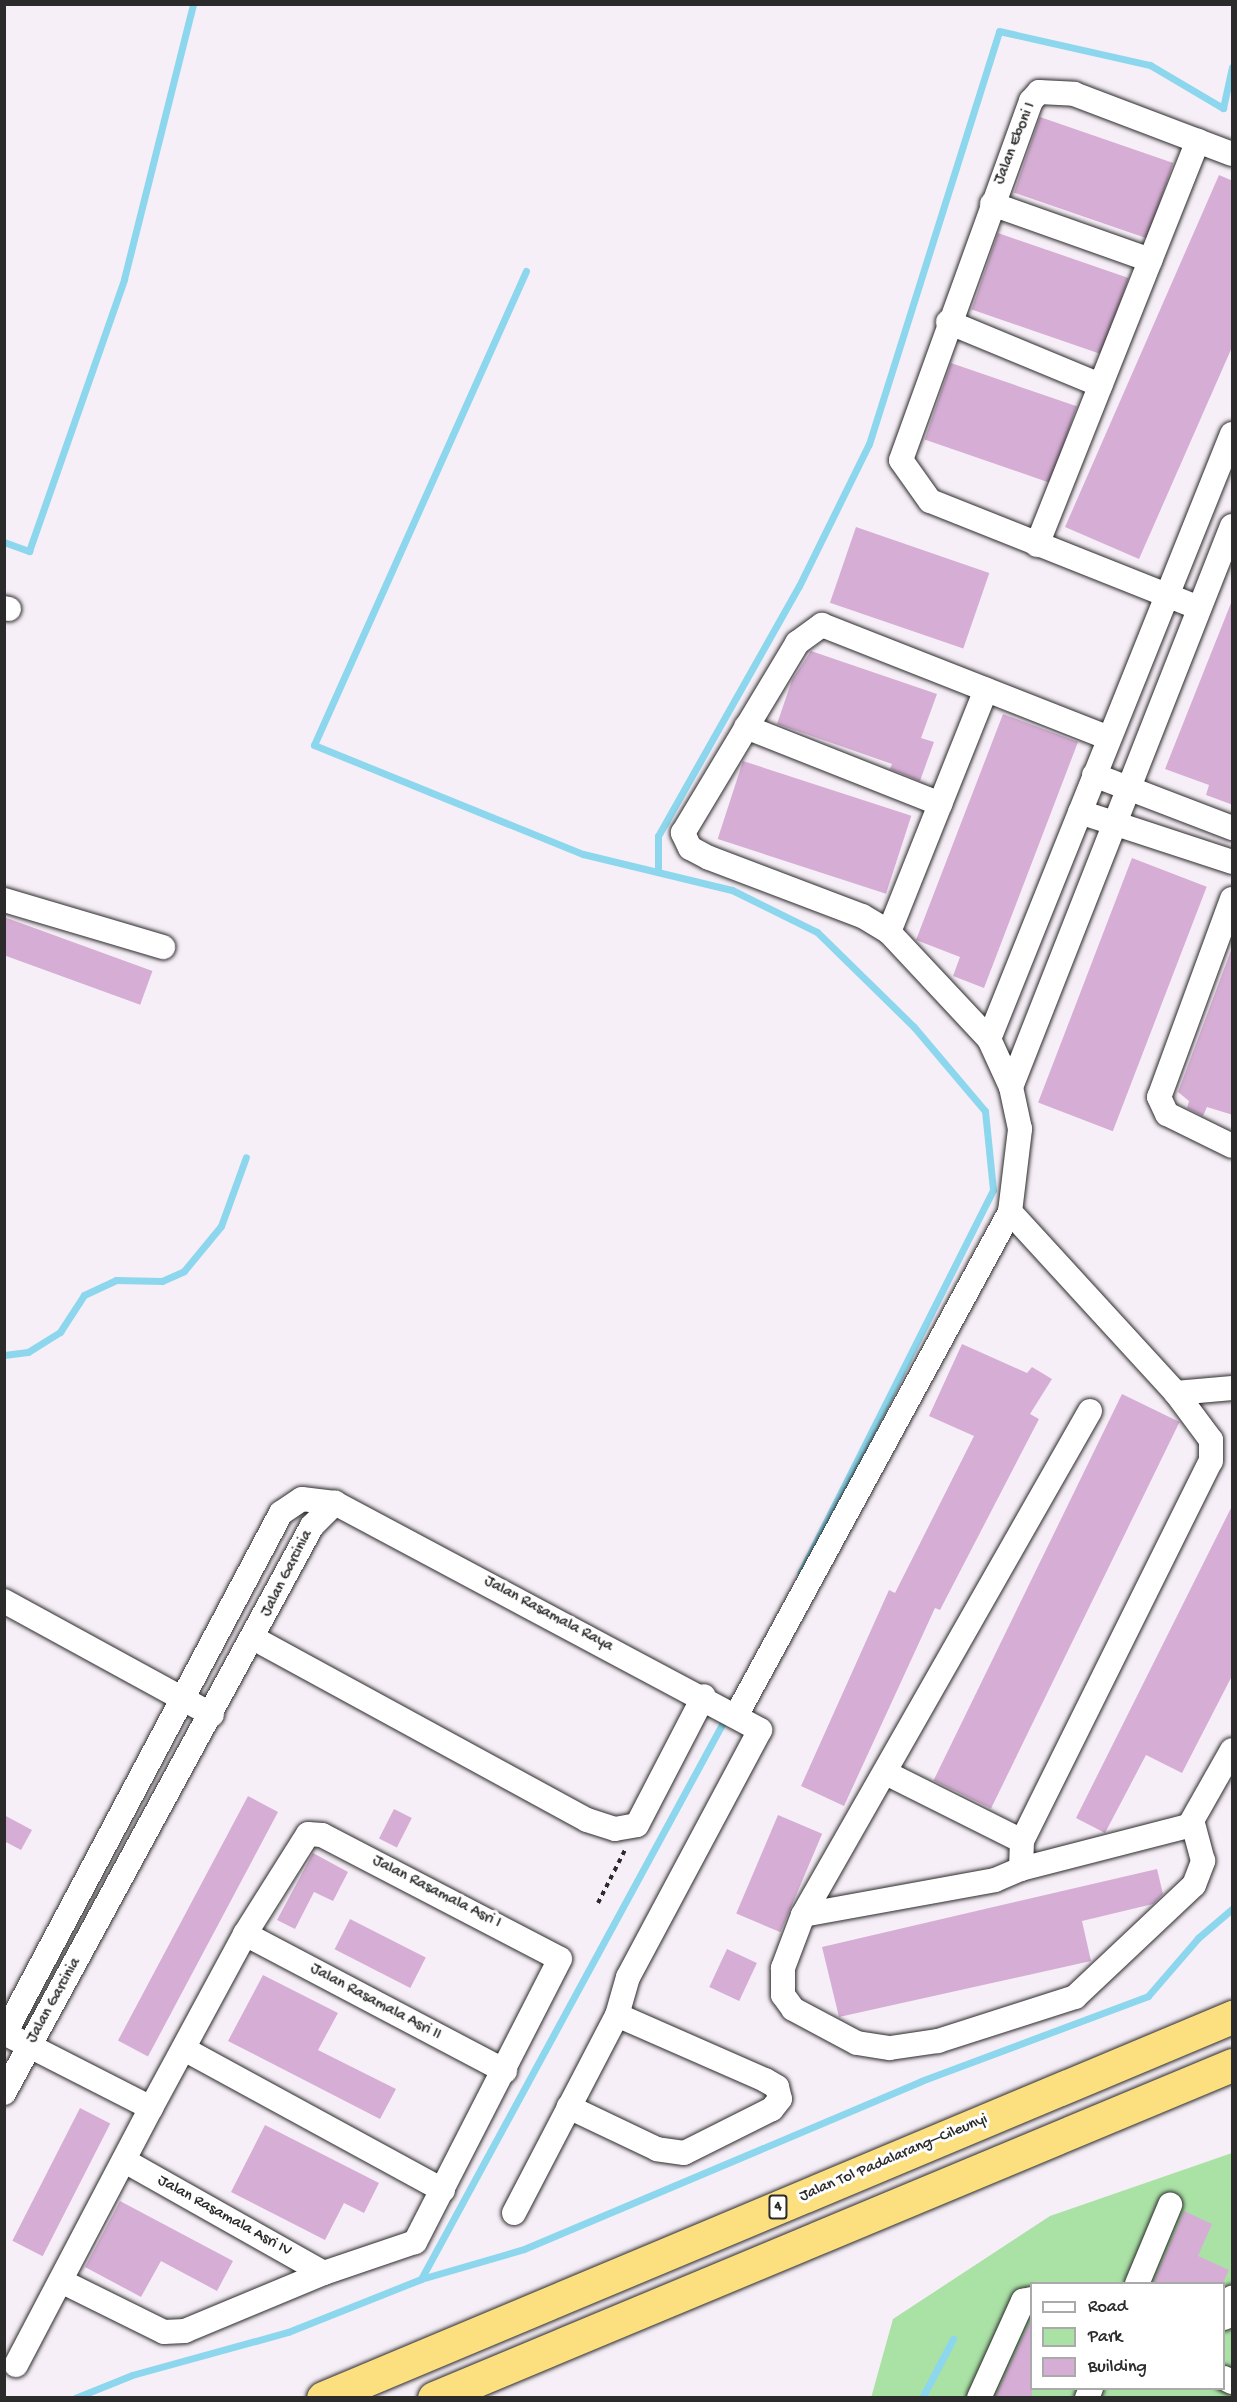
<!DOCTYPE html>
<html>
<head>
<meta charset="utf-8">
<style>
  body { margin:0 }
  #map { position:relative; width:1237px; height:2402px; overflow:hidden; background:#f7eff7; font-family:"Gochi Hand",sans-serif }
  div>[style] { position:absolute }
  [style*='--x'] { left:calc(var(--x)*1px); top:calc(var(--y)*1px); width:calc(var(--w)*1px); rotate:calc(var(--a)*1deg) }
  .green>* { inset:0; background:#aae1a5 }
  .stream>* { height:7px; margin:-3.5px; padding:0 3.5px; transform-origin:3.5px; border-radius:3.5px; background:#8cd7ed }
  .building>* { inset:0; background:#d6aed5; transform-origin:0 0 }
  .path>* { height:4px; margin-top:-2px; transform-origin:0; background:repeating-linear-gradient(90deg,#2b2b2b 0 4.5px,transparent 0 9px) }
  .roads { filter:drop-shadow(0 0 2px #2b2b2b) drop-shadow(0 0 2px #2b2b2b) }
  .street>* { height:24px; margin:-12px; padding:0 12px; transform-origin:12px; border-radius:12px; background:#fff }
  .highway>* { height:33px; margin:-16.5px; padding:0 16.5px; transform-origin:16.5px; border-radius:16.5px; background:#fce080 }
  span { translate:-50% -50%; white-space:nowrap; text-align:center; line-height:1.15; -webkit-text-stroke:6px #fff; paint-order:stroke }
  .shield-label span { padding:2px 4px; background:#fff; border:2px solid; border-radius:4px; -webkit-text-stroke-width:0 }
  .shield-label { font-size:15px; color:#2b2b2b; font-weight:700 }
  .street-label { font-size:16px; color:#2b2b2b }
  .frame { position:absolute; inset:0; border:6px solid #2b2b2b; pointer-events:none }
  .legend { position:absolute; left:1030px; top:2282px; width:195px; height:108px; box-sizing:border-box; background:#fff; border:2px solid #aaa; margin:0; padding:8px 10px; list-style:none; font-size:18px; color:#2b2b2b }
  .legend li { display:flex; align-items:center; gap:12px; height:30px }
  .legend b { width:30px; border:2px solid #aaa }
</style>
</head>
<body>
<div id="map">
  <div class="green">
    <div style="clip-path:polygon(evenodd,1232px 2153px,1232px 2397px,871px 2398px,893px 2319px,1050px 2216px,1232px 2153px,1032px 2284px,1224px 2284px,1224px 2388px,1032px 2388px,1032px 2284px)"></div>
  </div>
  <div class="stream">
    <div style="--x:526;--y:271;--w:519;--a:114.1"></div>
    <div style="--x:314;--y:745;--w:290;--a:22.1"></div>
    <div style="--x:583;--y:854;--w:153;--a:13.6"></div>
    <div style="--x:732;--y:890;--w:95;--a:26.3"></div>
    <div style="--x:817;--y:932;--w:136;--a:44.4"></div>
    <div style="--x:914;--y:1027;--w:110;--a:49.8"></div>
    <div style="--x:985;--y:1111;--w:79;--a:84.2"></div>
    <div style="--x:993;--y:1190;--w:428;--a:116.7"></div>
    <div style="--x:4;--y:542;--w:27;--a:20"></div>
    <div style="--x:29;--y:551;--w:288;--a:-70.7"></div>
    <div style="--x:124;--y:279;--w:284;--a:-75.9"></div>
    <div style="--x:658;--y:872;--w:36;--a:-90"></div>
    <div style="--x:658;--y:836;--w:287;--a:-60.6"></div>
    <div style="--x:799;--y:586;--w:158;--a:-63.8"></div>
    <div style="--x:869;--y:444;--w:433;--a:-72.5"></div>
    <div style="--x:999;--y:31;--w:155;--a:12.7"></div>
    <div style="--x:1150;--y:65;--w:85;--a:30.5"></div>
    <div style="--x:1223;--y:108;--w:42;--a:-77.6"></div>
    <div style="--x:4;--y:1355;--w:24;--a:-7"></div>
    <div style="--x:28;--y:1352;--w:38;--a:-32"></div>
    <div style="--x:60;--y:1332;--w:44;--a:-57"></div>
    <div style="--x:84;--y:1295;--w:35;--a:-25"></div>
    <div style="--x:116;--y:1280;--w:46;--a:1.2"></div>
    <div style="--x:162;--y:1281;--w:24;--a:-24"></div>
    <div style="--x:184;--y:1271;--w:58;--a:-50.6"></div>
    <div style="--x:221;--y:1226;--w:73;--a:-70.1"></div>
    <div style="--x:421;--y:2279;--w:639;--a:-61.51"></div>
    <div style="--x:75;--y:2398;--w:61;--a:-22"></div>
    <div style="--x:132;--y:2375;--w:162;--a:-15.4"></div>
    <div style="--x:288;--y:2332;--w:143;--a:-21.7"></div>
    <div style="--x:421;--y:2279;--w:107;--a:-16.2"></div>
    <div style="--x:524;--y:2249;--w:431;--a:-22.9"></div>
    <div style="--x:921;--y:2081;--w:242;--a:-20.5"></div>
    <div style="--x:1148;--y:1996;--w:77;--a:-49.2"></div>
    <div style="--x:1198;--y:1938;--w:45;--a:-40.5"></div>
    <div style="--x:922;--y:2398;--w:67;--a:-62.3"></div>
  </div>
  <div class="building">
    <div style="left:1040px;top:117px;width:141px;height:80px;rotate:19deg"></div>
    <div style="clip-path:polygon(1219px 175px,1233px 181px,1233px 345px,1139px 559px,1065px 527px)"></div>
    <div style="left:998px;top:233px;width:138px;height:81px;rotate:19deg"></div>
    <div style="left:951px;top:363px;width:133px;height:81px;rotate:19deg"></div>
    <div style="left:856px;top:527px;width:141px;height:80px;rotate:19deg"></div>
    <div style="clip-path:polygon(1233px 598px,1233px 805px,1206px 795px,1209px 785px,1165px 769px)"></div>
    <div style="clip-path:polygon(811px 651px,937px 694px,921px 738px,934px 742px,920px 781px,890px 769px,892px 764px,777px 724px,792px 680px)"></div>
    <div style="clip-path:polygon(1003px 714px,1078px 742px,984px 988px,953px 976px,960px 957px,916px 940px)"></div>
    <div style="left:743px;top:761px;width:177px;height:82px;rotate:18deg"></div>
    <div style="left:1132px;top:858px;width:80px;height:262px;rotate:21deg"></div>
    <div style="left:4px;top:917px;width:158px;height:36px;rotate:20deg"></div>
    <div style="clip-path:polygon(1233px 945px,1233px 1115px,1207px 1107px,1203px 1116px,1187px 1108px,1189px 1101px,1178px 1092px)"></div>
    <div style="clip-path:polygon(962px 1344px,1027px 1373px,1032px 1367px,1052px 1379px,1030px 1414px,1039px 1419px,940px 1610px,935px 1608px,844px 1806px,801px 1786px,889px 1590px,895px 1593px,974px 1436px,929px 1416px)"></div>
    <div style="left:1122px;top:1394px;width:64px;height:430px;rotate:26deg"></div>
    <div style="clip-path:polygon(1233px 1504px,1233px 1674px,1182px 1773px,1146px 1755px,1105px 1833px,1076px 1818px)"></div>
    <div style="left:248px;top:1796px;width:34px;height:277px;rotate:28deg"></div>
    <div style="left:394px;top:1809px;width:20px;height:33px;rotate:27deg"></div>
    <div style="clip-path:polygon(4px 1815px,32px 1830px,21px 1850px,4px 1841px)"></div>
    <div style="left:778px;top:1815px;width:48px;height:107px;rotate:23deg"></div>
    <div style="clip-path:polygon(313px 1853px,348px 1872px,333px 1901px,314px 1892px,295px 1929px,277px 1920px)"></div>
    <div style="clip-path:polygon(1157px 1869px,1163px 1894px,1153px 1904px,1082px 1921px,1091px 1961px,839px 2017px,822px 1947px)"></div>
    <div style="left:350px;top:1919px;width:85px;height:34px;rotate:27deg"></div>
    <div style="left:727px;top:1949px;width:33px;height:42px;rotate:25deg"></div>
    <div style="clip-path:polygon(263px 1975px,338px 2013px,318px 2050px,396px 2089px,380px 2119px,228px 2041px)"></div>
    <div style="left:80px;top:2108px;width:34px;height:149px;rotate:27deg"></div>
    <div style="clip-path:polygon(265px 2125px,379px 2183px,364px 2213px,344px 2203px,325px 2240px,231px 2192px)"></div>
    <div style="clip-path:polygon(120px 2201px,233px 2261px,217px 2291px,161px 2261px,141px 2297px,85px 2267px)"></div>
    <div style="clip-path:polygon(1184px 2211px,1212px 2224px,1198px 2256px,1229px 2270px,1223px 2283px,1153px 2283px)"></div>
    <div style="clip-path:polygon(1032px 2317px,1032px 2397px,995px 2397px)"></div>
  </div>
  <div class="path">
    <div style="--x:598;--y:1903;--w:59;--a:-63"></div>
  </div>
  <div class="roads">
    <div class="street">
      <div style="--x:992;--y:204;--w:168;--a:19.5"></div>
      <div style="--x:948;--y:322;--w:165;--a:22.5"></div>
      <div style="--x:1037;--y:545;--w:435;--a:-68.3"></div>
      <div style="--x:4;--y:608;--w:5;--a:11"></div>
      <div style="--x:1199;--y:608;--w:289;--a:-158.3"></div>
      <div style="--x:930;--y:501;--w:50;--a:-125.3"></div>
      <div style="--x:901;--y:460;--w:382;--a:-70.1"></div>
      <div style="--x:1031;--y:101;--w:12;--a:-48"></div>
      <div style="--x:1039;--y:92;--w:35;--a:3"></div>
      <div style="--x:1074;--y:94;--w:169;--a:20.8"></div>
      <div style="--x:746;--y:727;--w:209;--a:21.6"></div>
      <div style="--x:1094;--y:775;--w:148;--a:21"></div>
      <div style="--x:1080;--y:812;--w:160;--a:18.2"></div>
      <div style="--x:1232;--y:899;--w:211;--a:110.2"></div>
      <div style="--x:1159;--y:1097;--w:19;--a:65"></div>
      <div style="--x:1167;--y:1114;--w:72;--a:26.2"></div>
      <div style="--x:4;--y:900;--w:166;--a:16.5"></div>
      <div style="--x:889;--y:932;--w:261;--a:-68.2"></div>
      <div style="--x:989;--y:1039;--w:652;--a:-68.12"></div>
      <div style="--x:1011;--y:1087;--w:603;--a:-68.5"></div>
      <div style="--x:1176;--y:1393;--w:56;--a:-5.1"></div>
      <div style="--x:1090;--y:1411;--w:580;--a:119.66"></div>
      <div style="--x:803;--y:1915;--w:57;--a:110.7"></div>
      <div style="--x:783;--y:1968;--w:27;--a:90"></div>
      <div style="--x:783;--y:1995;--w:17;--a:54"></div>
      <div style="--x:793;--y:2009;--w:72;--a:28"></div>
      <div style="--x:857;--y:2043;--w:33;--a:9"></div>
      <div style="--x:890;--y:2048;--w:49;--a:-8.3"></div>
      <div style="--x:938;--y:2041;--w:144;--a:-17.8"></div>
      <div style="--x:1075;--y:1997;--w:163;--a:-43.3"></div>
      <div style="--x:1194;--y:1885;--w:26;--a:-69"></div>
      <div style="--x:1203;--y:1861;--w:39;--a:-105"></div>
      <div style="--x:4;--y:1601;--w:237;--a:28.7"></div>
      <div style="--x:255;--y:1639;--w:378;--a:28.6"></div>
      <div style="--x:587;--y:1820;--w:29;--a:18"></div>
      <div style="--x:615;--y:1829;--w:22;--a:-10"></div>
      <div style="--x:637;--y:1825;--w:145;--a:-62.6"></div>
      <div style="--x:736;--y:1716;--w:574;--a:-61.47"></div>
      <div style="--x:1010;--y:1212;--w:84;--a:-83.1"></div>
      <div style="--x:1020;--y:1129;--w:43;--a:-102.1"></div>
      <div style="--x:1011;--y:1087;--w:53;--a:-114.6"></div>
      <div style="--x:989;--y:1039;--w:146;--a:-133.1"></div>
      <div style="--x:889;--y:932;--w:31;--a:-149"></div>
      <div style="--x:862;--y:916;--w:164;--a:-159.2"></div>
      <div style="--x:709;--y:858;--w:21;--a:-152"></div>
      <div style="--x:690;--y:848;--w:17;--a:-115"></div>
      <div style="--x:683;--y:833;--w:222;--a:-59"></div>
      <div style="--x:797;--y:643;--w:31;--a:-36"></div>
      <div style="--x:822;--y:625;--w:308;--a:21.5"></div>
      <div style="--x:886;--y:1773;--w:152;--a:26.6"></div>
      <div style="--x:1021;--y:1869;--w:173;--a:-14.4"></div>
      <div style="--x:1189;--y:1826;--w:87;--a:-60.5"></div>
      <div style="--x:803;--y:1915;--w:195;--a:-10.3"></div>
      <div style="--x:995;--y:1880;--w:28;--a:-23"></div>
      <div style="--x:1021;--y:1869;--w:28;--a:-88"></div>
      <div style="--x:1022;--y:1841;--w:424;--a:-63.6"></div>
      <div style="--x:1211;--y:1461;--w:21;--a:-90"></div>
      <div style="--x:1211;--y:1440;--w:59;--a:-126.7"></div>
      <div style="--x:1176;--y:1393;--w:246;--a:-132.5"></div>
      <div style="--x:245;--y:1934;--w:294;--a:27.8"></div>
      <div style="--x:4;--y:2033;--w:165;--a:27"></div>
      <div style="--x:151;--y:2108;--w:198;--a:-61.6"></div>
      <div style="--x:245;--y:1934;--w:118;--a:-57.8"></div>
      <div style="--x:308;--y:1834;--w:14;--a:4"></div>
      <div style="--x:322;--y:1835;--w:268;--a:27.5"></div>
      <div style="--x:560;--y:1959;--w:318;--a:117.1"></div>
      <div style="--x:415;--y:2242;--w:96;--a:161.2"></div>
      <div style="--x:324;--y:2273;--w:151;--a:157.4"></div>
      <div style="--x:185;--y:2331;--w:21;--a:177"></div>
      <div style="--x:164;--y:2332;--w:115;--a:-153.7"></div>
      <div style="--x:4;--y:2035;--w:591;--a:-62.05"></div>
      <div style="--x:281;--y:1513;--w:25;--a:-34"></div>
      <div style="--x:302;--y:1499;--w:33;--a:7"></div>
      <div style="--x:335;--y:1503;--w:482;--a:28.1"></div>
      <div style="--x:760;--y:1730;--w:280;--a:118.1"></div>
      <div style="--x:628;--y:1977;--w:40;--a:106"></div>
      <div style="--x:617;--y:2015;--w:162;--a:23.7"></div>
      <div style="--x:765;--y:2080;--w:14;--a:30"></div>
      <div style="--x:777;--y:2087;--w:12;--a:76"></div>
      <div style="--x:780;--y:2099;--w:13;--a:129"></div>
      <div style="--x:772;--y:2109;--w:98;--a:153.4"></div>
      <div style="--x:684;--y:2153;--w:27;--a:-172"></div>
      <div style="--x:657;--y:2149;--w:98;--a:-154.5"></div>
      <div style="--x:184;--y:2049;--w:295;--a:28.6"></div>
      <div style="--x:4;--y:2093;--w:645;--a:-61.49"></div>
      <div style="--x:312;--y:1526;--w:33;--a:-45"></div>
      <div style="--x:125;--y:2161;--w:228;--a:29.4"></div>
      <div style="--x:514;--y:2213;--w:223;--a:-62.5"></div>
      <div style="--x:1137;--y:2284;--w:86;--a:-67.3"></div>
      <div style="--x:1224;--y:2318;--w:22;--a:-68"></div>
      <div style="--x:16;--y:2365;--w:290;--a:-62.3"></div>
      <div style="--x:1224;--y:2378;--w:9;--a:27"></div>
      <div style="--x:979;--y:2398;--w:107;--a:-65.6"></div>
      <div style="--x:1023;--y:2301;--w:9;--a:-13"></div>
      <div style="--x:1087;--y:2398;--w:11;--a:-68"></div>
    </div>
    <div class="highway">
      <div style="--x:323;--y:2398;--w:986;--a:-22.74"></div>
      <div style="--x:434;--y:2398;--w:865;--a:-22.65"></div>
    </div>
  </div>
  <div class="shield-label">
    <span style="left:778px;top:2207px">4</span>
  </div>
  <div class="street-label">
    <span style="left:1016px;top:144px;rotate:-68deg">Jalan Eboni I</span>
    <span style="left:288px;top:1574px;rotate:-63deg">Jalan Garcinia</span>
    <span style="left:548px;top:1615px;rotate:28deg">Jalan Rasamala Raya</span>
    <span style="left:436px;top:1893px;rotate:27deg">Jalan Rasamala Asri I</span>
    <span style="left:55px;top:2001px;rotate:-61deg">Jalan Garcinia</span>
    <span style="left:375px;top:2003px;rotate:28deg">Jalan Rasamala Asri II</span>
    <span style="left:894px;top:2159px;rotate:-23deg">Jalan Tol Padalarang–Cileunyi</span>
    <span style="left:224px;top:2217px;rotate:29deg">Jalan Rasamala Asri IV</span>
  </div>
  <div class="frame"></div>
  <ul class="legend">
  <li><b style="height:8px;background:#fff"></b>Road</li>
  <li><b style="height:16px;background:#aae1a5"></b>Park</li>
  <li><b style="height:16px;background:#d6aed5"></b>Building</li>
  </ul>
</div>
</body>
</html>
